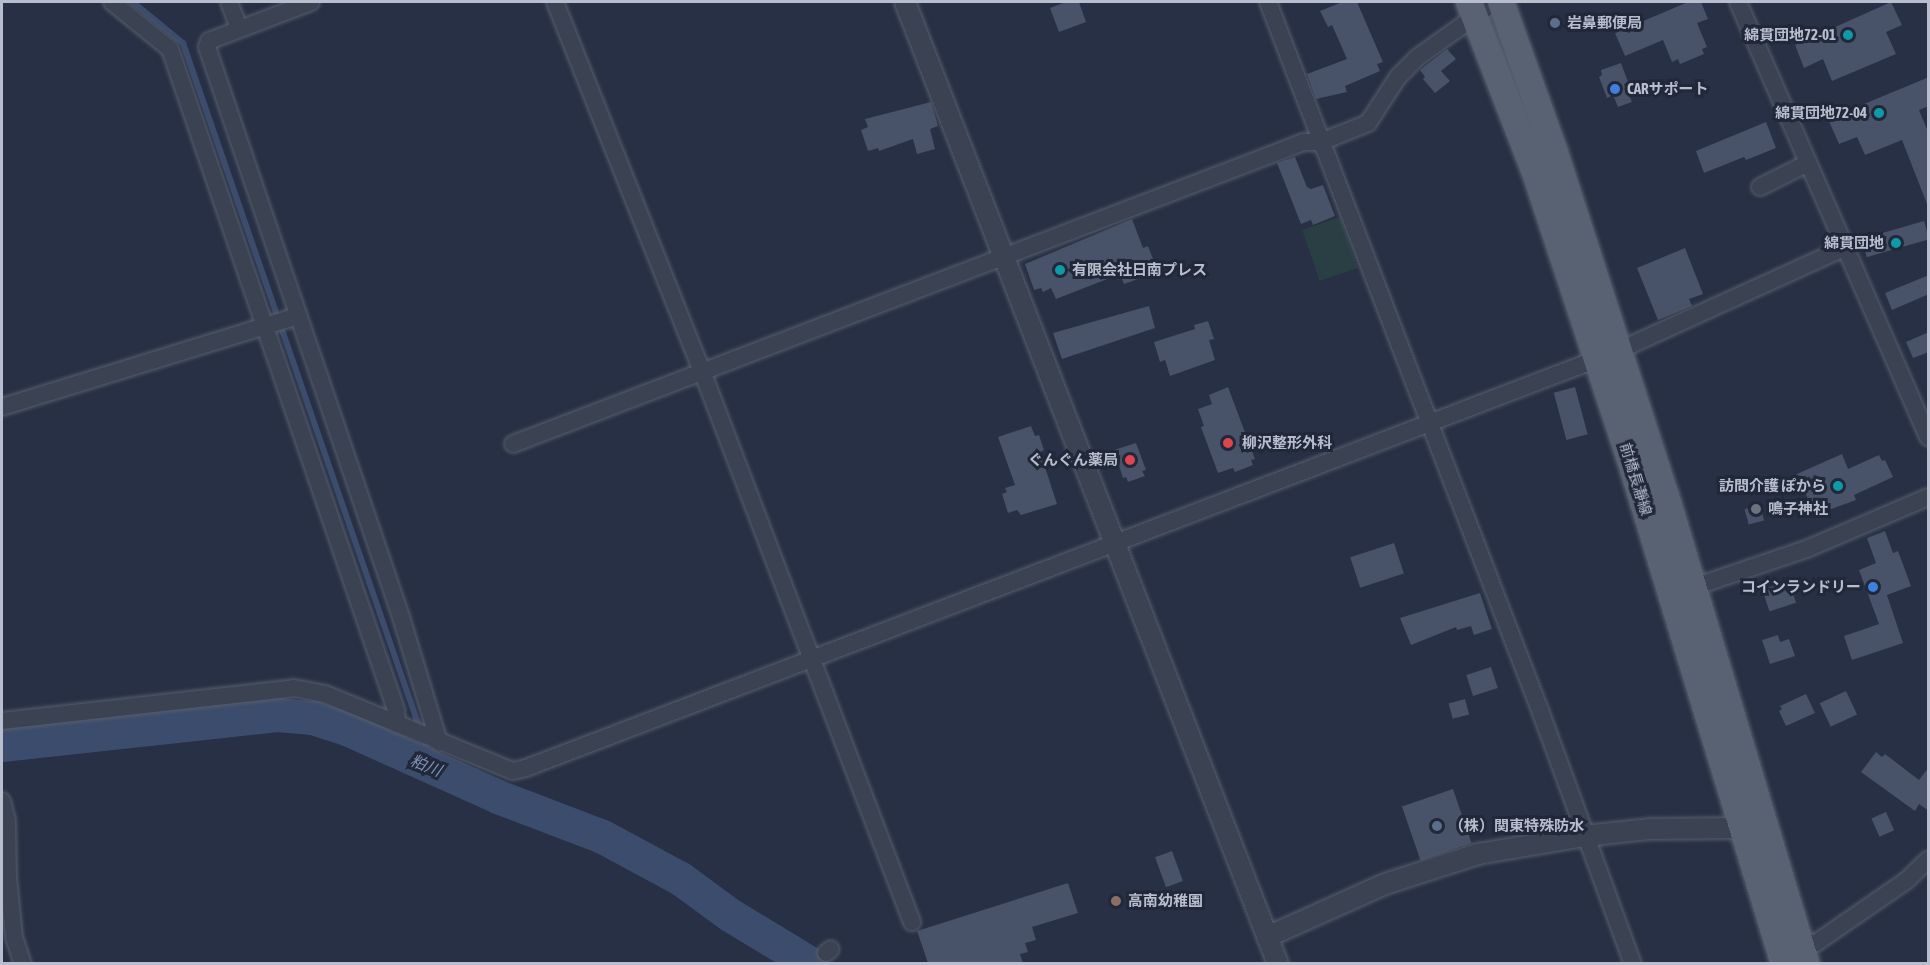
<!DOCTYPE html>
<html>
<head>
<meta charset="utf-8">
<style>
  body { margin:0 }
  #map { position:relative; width:1930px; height:965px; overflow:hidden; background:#273044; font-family:"Asap Condensed","Noto Sans JP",sans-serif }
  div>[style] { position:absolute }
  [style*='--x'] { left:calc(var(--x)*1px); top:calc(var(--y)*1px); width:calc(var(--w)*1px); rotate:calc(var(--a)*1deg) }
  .green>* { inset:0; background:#293f44; transform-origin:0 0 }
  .stream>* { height:6px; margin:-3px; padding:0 3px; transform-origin:3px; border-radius:3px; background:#3c4c6c }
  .river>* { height:34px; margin:-17px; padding:0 17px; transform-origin:17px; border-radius:17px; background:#3c4c6c }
  .building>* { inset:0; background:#485268; transform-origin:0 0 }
  .roads { filter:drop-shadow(0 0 2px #565e6d) drop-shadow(0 0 2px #565e6d) }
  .minor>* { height:16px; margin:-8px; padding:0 8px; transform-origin:8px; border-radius:8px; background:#3b4353 }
  .tertiary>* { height:20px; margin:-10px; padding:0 10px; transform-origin:10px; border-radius:10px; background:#3b4353 }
  .primary>* { height:26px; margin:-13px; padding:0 13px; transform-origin:13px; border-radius:13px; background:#596273 }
  .dots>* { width:16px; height:16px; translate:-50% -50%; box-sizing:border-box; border:3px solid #202839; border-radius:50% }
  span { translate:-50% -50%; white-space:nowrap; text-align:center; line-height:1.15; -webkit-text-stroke:6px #202839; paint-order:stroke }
  .poi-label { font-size:15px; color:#b8becd; font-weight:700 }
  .left { translate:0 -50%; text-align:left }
  .right { translate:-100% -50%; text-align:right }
  .street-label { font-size:15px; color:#b8becd }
  .water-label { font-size:16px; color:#7f91b4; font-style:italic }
  .frame { position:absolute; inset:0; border:3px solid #b8becd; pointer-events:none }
</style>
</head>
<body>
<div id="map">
  <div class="green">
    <div style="left:1340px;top:217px;width:54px;height:40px;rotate:71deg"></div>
  </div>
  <div class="stream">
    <div style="--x:133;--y:2;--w:65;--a:39.4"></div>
    <div style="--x:183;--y:43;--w:766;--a:70.95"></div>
  </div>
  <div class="river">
    <div style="--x:2;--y:745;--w:277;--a:-6.2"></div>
    <div style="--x:277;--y:715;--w:36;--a:5"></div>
    <div style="--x:313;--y:718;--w:36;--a:18"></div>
    <div style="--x:347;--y:729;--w:166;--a:24.2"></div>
    <div style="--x:498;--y:797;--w:112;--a:20.9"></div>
    <div style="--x:603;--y:837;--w:89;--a:28.3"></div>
    <div style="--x:681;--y:879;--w:61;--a:36.3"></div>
    <div style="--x:730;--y:915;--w:95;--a:31.2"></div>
  </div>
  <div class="building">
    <div style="clip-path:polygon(1066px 2px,1079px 2px,1086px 22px,1059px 32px,1050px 8px)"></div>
    <div style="clip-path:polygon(1342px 2px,1357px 2px,1383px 62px,1377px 64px,1380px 71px,1345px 86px,1347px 92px,1316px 99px,1307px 74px,1347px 59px,1332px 25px,1328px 27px,1320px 11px)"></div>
    <div style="clip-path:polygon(1688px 2px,1701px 2px,1708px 19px,1697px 23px,1707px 47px,1702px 49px,1704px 54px,1680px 64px,1678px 59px,1672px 62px,1663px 40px,1625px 56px,1615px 33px)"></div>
    <div style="clip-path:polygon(1891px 2px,1902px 25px,1886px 32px,1896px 54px,1832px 81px,1823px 59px,1804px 68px,1795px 45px)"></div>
    <div style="clip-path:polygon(1447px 49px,1456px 59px,1441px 71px,1450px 81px,1435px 93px,1423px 79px,1425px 77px,1420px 70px)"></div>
    <div style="clip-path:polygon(1621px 63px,1628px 82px,1624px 84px,1632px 102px,1618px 107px,1613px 95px,1607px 98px,1599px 77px,1602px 75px,1601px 70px)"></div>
    <div style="clip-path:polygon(1929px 77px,1929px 106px,1919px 110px,1929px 134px,1927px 204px,1902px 140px,1865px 155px,1857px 137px,1839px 144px,1828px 119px)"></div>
    <div style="clip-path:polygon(931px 102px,938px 126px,930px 129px,935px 149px,917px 154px,913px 139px,879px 151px,878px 148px,868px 151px,861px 130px,868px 127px,865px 119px)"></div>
    <div style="clip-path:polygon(1766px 122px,1776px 148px,1746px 160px,1744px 157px,1704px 173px,1696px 151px)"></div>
    <div style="clip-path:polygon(1295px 157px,1307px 187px,1311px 189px,1323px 185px,1335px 216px,1313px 225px,1311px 220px,1301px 224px,1277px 163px)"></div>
    <div style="clip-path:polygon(1132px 219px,1143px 248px,1148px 246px,1158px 272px,1124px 284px,1120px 274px,1056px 299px,1051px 288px,1043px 292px,1041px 288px,1034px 290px,1025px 264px)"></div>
    <div style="left:1924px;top:221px;width:19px;height:65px;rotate:74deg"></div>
    <div style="clip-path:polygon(1685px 248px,1703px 294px,1689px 299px,1692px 306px,1658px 320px,1637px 268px)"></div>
    <div style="clip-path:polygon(1929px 275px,1929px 294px,1892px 310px,1885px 293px)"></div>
    <div style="clip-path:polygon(1149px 306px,1155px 328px,1062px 359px,1053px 333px)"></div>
    <div style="clip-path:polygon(1208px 321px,1214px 339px,1209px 340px,1215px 360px,1170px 376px,1165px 360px,1160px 362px,1154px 342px,1195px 329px,1194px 325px)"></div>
    <div style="clip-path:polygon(1929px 332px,1929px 352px,1913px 358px,1906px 342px)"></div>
    <div style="clip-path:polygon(1228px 387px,1255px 459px,1251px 460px,1253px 465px,1235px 472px,1233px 468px,1218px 473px,1201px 427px,1204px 426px,1198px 409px,1212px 404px,1209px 395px)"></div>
    <div style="left:1575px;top:387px;width:49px;height:22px;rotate:75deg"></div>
    <div style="clip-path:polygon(1031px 426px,1035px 436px,1039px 435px,1044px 450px,1040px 452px,1057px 504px,1021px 515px,1017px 510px,1008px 513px,1002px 494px,1007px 492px,1005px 488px,1015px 485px,998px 437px)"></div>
    <div style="clip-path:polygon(1136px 443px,1146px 470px,1142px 471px,1145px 476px,1128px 482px,1126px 477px,1123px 478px,1114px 450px)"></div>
    <div style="clip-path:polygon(1842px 454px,1848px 469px,1879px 455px,1882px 461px,1885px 460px,1893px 477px,1854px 495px,1856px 500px,1815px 515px,1797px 474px)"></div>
    <div style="left:1760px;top:505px;width:16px;height:16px;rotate:75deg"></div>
    <div style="clip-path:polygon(1885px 531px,1893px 553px,1898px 551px,1911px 586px,1887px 595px,1903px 643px,1852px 660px,1844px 636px,1879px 624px,1859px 570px,1876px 563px,1867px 538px)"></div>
    <div style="left:1394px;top:543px;width:32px;height:46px;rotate:72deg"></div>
    <div style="left:1789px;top:581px;width:23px;height:28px;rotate:72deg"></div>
    <div style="clip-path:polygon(1480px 593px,1492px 629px,1474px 635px,1471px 626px,1457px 630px,1456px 627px,1411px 645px,1400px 618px)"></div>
    <div style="clip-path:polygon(1778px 635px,1780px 642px,1789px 639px,1795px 656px,1770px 664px,1762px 640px)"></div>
    <div style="left:1491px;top:667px;width:22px;height:26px;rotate:72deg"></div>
    <div style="left:1846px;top:691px;width:26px;height:29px;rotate:65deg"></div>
    <div style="clip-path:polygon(1806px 694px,1815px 713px,1786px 726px,1779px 711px,1782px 709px,1780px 706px)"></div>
    <div style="left:1465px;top:699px;width:16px;height:17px;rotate:75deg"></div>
    <div style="clip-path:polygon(1876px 752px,1882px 757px,1885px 754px,1919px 780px,1929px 767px,1929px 811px,1919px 804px,1915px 811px,1861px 772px)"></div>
    <div style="left:1453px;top:789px;width:57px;height:54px;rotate:71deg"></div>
    <div style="left:1886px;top:812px;width:20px;height:16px;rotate:66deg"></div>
    <div style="left:1172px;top:851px;width:32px;height:18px;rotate:70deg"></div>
    <div style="clip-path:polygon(1068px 883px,1078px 913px,1032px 927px,1036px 940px,1025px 943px,1028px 952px,1020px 954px,1023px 963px,928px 963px,917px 931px)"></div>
  </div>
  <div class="roads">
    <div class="minor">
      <div style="--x:112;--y:2;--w:75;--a:39"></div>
      <div style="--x:170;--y:49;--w:699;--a:71.12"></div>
      <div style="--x:396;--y:710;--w:14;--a:86"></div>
      <div style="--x:229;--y:2;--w:28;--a:69"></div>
      <div style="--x:311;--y:2;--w:109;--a:159.1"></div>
      <div style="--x:209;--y:41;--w:6;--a:108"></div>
      <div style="--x:207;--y:47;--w:602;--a:71.2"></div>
      <div style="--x:401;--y:617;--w:131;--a:73.1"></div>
      <div style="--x:555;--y:2;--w:397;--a:68.3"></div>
      <div style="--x:702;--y:371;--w:590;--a:69.14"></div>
      <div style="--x:1268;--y:2;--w:762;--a:68.99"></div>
      <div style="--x:1541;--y:713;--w:267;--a:69.9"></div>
      <div style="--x:1738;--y:2;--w:475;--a:66.4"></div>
      <div style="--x:1760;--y:187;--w:54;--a:-26.6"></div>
      <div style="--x:1620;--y:350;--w:246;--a:-24.5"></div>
      <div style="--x:2;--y:407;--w:310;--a:-17.1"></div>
      <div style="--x:513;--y:444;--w:847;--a:-20.9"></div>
      <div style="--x:1304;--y:142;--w:17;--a:0"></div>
      <div style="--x:1321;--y:142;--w:51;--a:-22"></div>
      <div style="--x:1368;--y:123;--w:55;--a:-56.9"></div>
      <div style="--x:1398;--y:77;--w:28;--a:-45"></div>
      <div style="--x:1418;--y:57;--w:95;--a:-35.5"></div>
      <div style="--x:1694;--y:587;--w:121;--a:-18.7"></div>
      <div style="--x:1809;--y:548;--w:129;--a:-23.2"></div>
      <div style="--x:2;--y:721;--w:294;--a:-6.4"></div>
      <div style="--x:294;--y:688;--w:32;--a:11"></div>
      <div style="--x:325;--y:694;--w:203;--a:22.3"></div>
      <div style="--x:513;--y:771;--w:13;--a:-13"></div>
      <div style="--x:526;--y:768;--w:1146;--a:-20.9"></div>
      <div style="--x:2;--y:801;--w:21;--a:76"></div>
      <div style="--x:7;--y:821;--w:56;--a:89"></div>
      <div style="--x:8;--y:877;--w:60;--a:84.3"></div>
      <div style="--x:14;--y:937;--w:28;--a:72"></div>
      <div style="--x:1801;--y:944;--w:15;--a:-4"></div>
      <div style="--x:1816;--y:943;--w:111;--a:-34.7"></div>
      <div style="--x:1907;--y:880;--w:29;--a:-44"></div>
      <div style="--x:826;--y:953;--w:6;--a:-39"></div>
    </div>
    <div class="tertiary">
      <div style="--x:905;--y:2;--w:1032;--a:68.81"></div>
      <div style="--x:1267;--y:937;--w:129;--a:-24.2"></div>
      <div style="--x:1385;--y:884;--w:98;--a:-17.9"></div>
      <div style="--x:1478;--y:854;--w:108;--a:-9.6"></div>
      <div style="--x:1584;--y:836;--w:65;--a:-6.1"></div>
      <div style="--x:1649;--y:829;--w:93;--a:-0.6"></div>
    </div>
    <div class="primary">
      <div style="--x:1469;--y:2;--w:182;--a:68.8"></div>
      <div style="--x:1535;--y:172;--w:299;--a:71.7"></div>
      <div style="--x:1629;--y:456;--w:531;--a:73.03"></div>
      <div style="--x:1501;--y:2;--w:157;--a:70.3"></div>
      <div style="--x:1554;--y:150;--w:364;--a:72.1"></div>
      <div style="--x:1666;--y:496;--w:488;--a:73.3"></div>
    </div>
  </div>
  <div class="dots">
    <div style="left:1555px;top:23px;background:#5c6f8a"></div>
    <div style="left:1848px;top:35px;background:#0f9aa8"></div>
    <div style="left:1615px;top:89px;background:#3f7fe0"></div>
    <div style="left:1879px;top:113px;background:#0f9aa8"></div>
    <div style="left:1896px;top:243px;background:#0f9aa8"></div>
    <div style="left:1060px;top:270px;background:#0f9aa8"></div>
    <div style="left:1228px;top:443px;background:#e0444e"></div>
    <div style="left:1130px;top:460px;background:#e0444e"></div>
    <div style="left:1838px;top:486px;background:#0f9aa8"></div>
    <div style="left:1756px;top:509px;background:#6b7280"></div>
    <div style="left:1873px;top:587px;background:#3f7fe0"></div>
    <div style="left:1437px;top:826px;background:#5c6f8a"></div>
    <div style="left:1116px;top:901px;background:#8d6e63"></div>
  </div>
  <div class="poi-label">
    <span class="left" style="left:1567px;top:23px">岩鼻郵便局</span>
    <span class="right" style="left:1836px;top:35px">綿貫団地72-01</span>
    <span class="left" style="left:1627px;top:89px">CARサポート</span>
    <span class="right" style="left:1867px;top:113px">綿貫団地72-04</span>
    <span class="right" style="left:1884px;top:243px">綿貫団地</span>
    <span class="left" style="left:1072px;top:270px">有限会社日南プレス</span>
    <span class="left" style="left:1242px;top:443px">柳沢整形外科</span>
    <span class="right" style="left:1118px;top:460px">ぐんぐん薬局</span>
    <span class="right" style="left:1826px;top:486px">訪問介護 ぽから</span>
    <span class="left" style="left:1768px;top:509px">鳴子神社</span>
    <span class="right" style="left:1861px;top:587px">コインランドリー</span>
    <span class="left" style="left:1449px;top:826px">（株）関東特殊防水</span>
    <span class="left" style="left:1128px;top:901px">高南幼稚園</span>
  </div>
  <div class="street-label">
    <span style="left:1636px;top:479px;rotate:73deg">前橋長瀞線</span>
  </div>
  <div class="water-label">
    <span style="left:426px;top:765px;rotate:22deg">粕川</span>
  </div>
  <div class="frame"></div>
</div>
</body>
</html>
